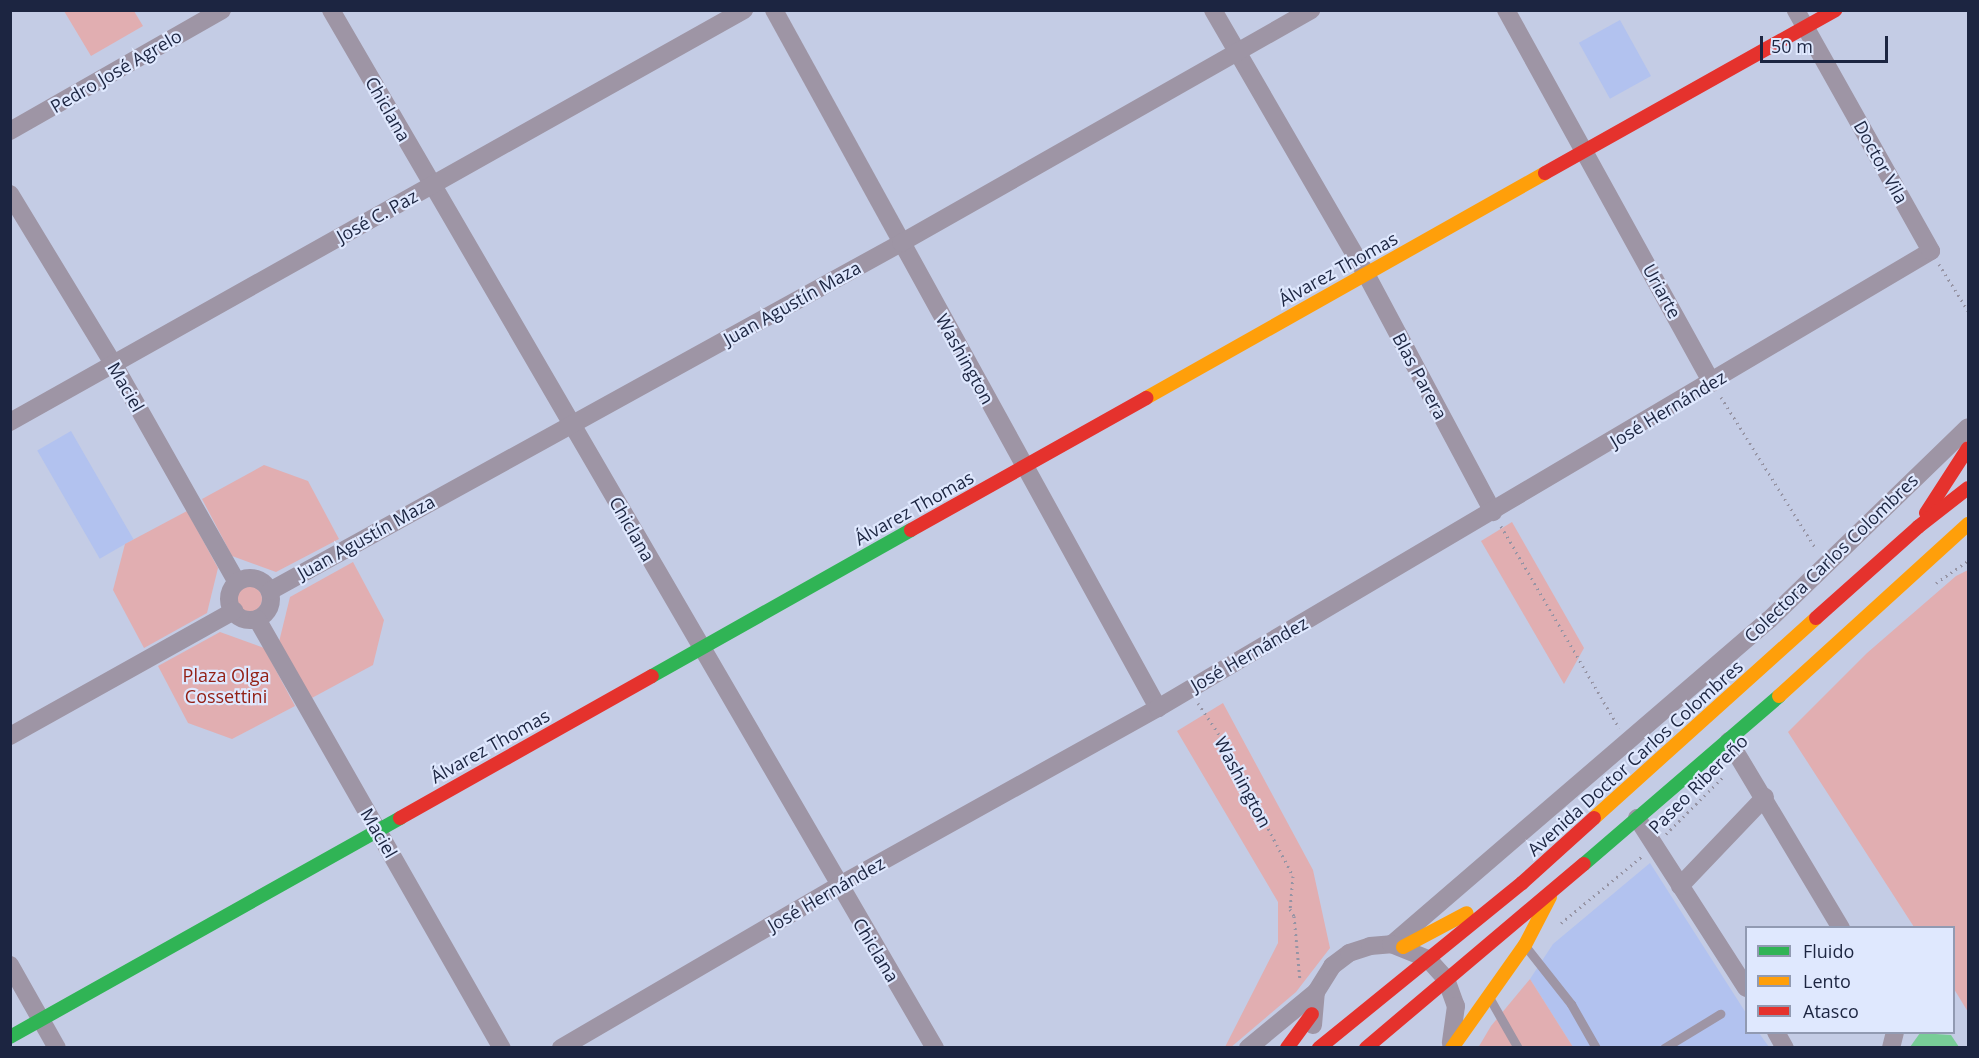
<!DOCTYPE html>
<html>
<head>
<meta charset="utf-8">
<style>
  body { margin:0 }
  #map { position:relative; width:1979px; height:1058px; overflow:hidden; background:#c4cce5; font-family:"Open Sans",sans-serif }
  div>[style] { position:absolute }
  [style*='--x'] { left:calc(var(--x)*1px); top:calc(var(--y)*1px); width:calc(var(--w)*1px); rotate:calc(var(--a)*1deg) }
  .built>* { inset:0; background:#b2c2ef; transform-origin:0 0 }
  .green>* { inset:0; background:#e1aeb1 }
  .round { border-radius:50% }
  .water>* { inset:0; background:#78cc97 }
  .path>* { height:3px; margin-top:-1.5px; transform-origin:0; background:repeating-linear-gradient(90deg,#9694a4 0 1.5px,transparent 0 6px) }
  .lane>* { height:9px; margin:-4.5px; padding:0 4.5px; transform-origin:4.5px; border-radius:4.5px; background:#9e95a5 }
  .street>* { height:18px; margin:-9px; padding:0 9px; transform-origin:9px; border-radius:9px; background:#9e95a5 }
  .street>.ring { margin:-9px; padding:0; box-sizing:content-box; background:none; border:18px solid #9e95a5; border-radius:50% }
  .fast>* { height:14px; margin:-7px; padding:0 7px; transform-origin:7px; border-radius:7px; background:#30b455 }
  .slow>* { height:14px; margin:-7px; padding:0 7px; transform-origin:7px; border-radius:7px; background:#ff9f0a }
  .jam>* { height:14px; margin:-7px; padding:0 7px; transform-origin:7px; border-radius:7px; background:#e5322d }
  span { translate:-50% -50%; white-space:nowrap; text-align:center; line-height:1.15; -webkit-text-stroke:4.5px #dfe8fe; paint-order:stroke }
  .street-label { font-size:18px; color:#1c2541 }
  .park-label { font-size:18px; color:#932016 }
  .frame { position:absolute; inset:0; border:12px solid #1c2541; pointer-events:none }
  .legend { position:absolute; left:1745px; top:926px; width:210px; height:108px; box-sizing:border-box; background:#dfe8fe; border:2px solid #919ab2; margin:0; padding:8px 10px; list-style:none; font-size:18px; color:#1c2541 }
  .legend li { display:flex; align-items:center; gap:12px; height:30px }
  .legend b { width:30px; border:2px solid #919ab2 }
  .scale { position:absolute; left:1760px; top:36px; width:128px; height:27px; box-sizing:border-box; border:3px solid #1c2541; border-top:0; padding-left:8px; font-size:18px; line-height:21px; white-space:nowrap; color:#1c2541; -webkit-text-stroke:4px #dfe8fe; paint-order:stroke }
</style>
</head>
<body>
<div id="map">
  <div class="built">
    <div style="left:1620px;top:20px;width:64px;height:47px;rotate:61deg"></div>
    <div style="left:71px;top:431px;width:125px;height:39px;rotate:60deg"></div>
    <div style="clip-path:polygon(1650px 863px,1746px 1013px,1746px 1032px,1759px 1033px,1769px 1047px,1573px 1047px,1530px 979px,1553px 944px)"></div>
  </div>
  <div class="green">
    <div style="clip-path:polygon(64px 11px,134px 11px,143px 26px,91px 56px)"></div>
    <div style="clip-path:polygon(264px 465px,308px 481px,339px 539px,276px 572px,232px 556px,202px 499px)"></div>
    <div style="clip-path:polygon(187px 511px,218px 568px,207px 613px,144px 648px,113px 590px,125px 544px)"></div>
    <div style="clip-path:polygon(1512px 522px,1584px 648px,1564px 684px,1481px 541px)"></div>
    <div style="clip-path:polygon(353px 562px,384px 620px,373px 665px,310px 699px,279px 642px,290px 597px)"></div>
    <div style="clip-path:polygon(1968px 570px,1968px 1012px,1954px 989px,1954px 928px,1914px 927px,1788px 732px,1867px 653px,1956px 576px)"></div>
    <div class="round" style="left:236px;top:586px;width:26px;height:26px"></div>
    <div style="clip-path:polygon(220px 632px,264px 648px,295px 706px,232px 739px,188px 723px,158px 666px)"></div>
    <div style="clip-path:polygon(1223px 703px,1313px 870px,1330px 948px,1296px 992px,1230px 1048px,1225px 1047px,1278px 943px,1278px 902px,1177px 731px)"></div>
    <div style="clip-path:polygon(1530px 979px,1573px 1047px,1478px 1048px,1491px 1026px)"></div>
  </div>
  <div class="water">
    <div style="clip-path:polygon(1920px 1033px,1951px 1035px,1959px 1047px,1910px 1047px)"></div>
  </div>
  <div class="path">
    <div style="--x:1939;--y:264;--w:55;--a:58.3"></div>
    <div style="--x:1721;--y:397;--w:179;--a:58"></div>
    <div style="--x:1501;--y:526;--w:234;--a:59.7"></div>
    <div style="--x:1936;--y:583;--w:39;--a:-35"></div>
    <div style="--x:1198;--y:703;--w:36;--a:56"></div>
    <div style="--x:1218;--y:733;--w:161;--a:62.3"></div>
    <div style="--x:1293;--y:876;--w:33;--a:95"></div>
    <div style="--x:1290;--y:909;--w:8;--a:60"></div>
    <div style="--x:1294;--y:916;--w:65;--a:84.7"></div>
    <div style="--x:1666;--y:834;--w:81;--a:-45"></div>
    <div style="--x:1561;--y:923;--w:104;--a:-39.5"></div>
  </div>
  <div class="lane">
    <div style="--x:1526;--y:947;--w:73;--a:51.7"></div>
    <div style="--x:1571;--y:1004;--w:51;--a:60.4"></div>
    <div style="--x:1490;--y:999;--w:56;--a:60.3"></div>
    <div style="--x:1664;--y:1048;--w:66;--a:-31.3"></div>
  </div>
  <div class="street">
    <div style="--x:331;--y:10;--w:1201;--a:59.81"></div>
    <div style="--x:774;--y:10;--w:797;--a:61.18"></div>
    <div style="--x:1213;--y:10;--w:305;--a:59.9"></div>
    <div style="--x:1366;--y:274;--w:270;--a:61.9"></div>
    <div style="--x:1506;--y:10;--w:426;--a:61.1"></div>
    <div style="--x:10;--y:131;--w:244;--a:-29.7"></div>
    <div style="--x:10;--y:194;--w:200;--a:58.7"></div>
    <div style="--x:114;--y:365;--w:249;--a:60.5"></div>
    <div style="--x:10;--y:422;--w:842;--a:-29.31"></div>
    <div class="ring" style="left:229px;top:578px;width:24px;height:24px"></div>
    <div style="--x:270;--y:591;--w:721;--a:-28.88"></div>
    <div style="--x:901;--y:243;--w:472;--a:-29.6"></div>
    <div style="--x:257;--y:619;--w:494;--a:60.3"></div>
    <div style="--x:10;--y:736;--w:257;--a:-29.2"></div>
    <div style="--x:1729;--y:741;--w:218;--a:59.1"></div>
    <div style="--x:1637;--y:818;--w:202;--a:57.3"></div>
    <div style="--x:1680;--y:886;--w:123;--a:-46.3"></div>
    <div style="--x:1392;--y:944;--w:497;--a:-40.7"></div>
    <div style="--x:1769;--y:620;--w:277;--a:-44.1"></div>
    <div style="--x:10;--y:965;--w:95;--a:60.5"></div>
    <div style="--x:1313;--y:1025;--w:33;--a:-85"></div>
    <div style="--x:1316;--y:992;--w:31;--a:-58"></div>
    <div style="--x:1332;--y:966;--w:21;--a:-37"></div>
    <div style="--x:1349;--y:953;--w:22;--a:-18"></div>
    <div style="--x:1370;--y:946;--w:21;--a:-5"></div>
    <div style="--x:1391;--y:944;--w:40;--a:22"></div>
    <div style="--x:1428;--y:959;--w:27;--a:48"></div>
    <div style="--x:1446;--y:979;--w:29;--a:70"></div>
    <div style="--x:1456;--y:1006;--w:37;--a:98"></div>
    <div style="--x:1776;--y:1032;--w:18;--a:61"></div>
    <div style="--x:561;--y:1048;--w:321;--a:-30.3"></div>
    <div style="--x:838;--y:886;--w:366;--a:-29.1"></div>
    <div style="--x:1158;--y:708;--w:898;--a:-30.59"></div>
    <div style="--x:1931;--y:251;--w:276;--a:-119.3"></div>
    <div style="--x:1248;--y:1048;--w:88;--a:-39.5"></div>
    <div style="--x:1891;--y:1048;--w:16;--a:-76"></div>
  </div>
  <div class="fast">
    <div style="--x:652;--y:676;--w:297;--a:-29.4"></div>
    <div style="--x:1584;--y:864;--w:257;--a:-40.7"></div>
    <div style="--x:10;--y:1037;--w:447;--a:-29.3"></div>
  </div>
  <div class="slow">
    <div style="--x:1146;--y:398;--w:458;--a:-29.4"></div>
    <div style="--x:1779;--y:696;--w:256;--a:-42.3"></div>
    <div style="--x:1594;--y:818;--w:299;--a:-42"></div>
    <div style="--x:1403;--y:947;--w:72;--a:-28"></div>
    <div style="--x:1452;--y:1048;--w:126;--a:-54.7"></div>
    <div style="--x:1525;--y:945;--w:54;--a:-62.5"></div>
  </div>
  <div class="jam">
    <div style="--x:1545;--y:173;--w:333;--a:-29.3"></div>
    <div style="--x:1926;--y:513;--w:77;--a:-57.1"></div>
    <div style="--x:911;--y:530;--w:270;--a:-29.3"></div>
    <div style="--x:1816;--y:618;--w:137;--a:-41.7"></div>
    <div style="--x:1918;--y:527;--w:63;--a:-38"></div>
    <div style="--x:400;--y:818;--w:289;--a:-29.4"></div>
    <div style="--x:1287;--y:1048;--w:42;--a:-53.7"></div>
    <div style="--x:1319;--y:1048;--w:262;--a:-39.1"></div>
    <div style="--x:1522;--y:883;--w:97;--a:-42.1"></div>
    <div style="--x:1366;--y:1048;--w:285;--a:-40.2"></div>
  </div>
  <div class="street-label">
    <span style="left:116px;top:71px;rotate:-30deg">Pedro José Agrelo</span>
    <span style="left:388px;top:109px;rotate:60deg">Chiclana</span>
    <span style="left:1881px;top:162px;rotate:61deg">Doctor Vila</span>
    <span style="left:377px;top:216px;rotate:-29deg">José C. Paz</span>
    <span style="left:1338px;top:269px;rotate:-29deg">Álvarez Thomas</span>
    <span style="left:1662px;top:291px;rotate:61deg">Uriarte</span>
    <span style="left:792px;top:303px;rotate:-29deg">Juan Agustín Maza</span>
    <span style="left:965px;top:359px;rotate:61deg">Washington</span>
    <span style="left:1420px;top:376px;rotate:62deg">Blas Parera</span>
    <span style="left:126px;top:387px;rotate:60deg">Maciel</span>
    <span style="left:1668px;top:409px;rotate:-31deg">José Hernández</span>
    <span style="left:914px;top:508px;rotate:-29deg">Álvarez Thomas</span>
    <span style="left:632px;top:529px;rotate:60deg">Chiclana</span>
    <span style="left:366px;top:537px;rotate:-29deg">Juan Agustín Maza</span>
    <span style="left:1831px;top:558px;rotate:-44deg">Colectora Carlos Colombres</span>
    <span style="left:1249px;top:654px;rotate:-30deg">José Hernández</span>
    <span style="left:490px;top:746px;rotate:-29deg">Álvarez Thomas</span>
    <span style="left:1635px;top:758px;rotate:-42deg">Avenida Doctor Carlos Colombres</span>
    <span style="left:1243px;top:782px;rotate:62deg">Washington</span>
    <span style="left:1698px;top:784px;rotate:-45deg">Paseo Ribereño</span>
    <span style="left:379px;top:833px;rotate:60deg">Maciel</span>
    <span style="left:826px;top:894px;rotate:-30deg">José Hernández</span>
    <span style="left:876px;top:950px;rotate:59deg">Chiclana</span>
  </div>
  <div class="park-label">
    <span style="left:226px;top:686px">Plaza Olga<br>Cossettini</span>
  </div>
  <div class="frame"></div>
  <ul class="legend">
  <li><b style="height:8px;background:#30b455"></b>Fluido</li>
  <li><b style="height:8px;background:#ff9f0a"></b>Lento</li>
  <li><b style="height:8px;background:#e5322d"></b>Atasco</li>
  </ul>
  <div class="scale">50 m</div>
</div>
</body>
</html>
